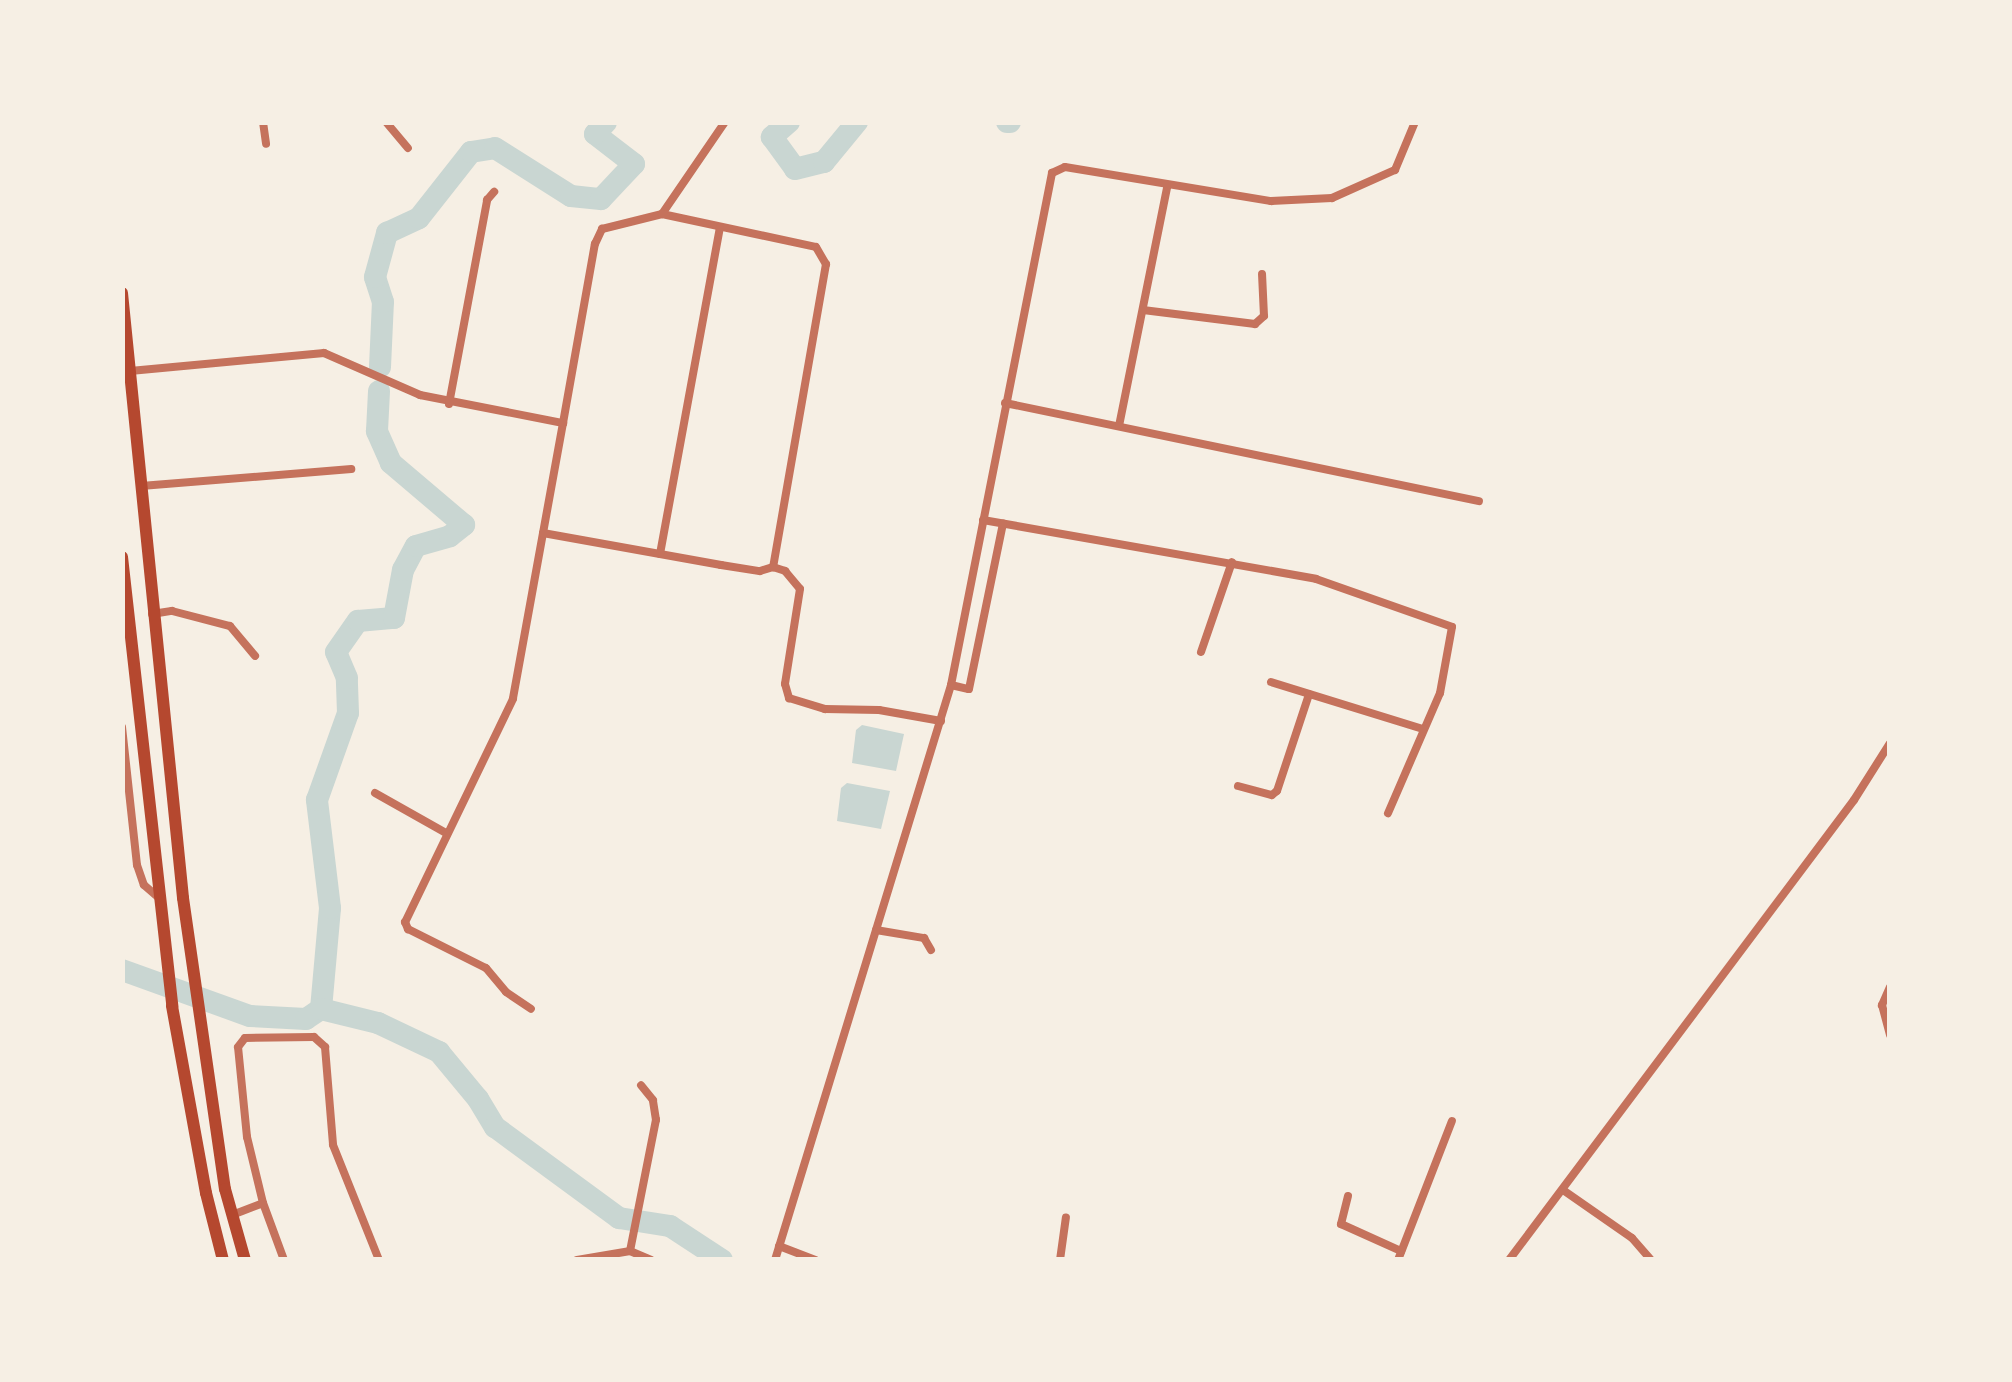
<!DOCTYPE html>
<html>
<head>
<meta charset="utf-8">
<style>
  body { margin:0 }
  #map { position:relative; width:2012px; height:1382px; overflow:hidden; background:#f6efe4; font-family:"IBM Plex Sans",sans-serif }
  div>[style] { position:absolute }
  [style*='--x'] { left:calc(var(--x)*1px); top:calc(var(--y)*1px); width:calc(var(--w)*1px); rotate:calc(var(--a)*1deg) }
  .water>* { inset:0; background:#c9d6d2 }
  .river>* { height:22px; margin:-11px; padding:0 11px; transform-origin:11px; border-radius:11px; background:#c9d6d2 }
  .minor>* { height:8px; margin:-4px; padding:0 4px; transform-origin:4px; border-radius:4px; background:#c5725c }
  .primary>* { height:12px; margin:-6px; padding:0 6px; transform-origin:6px; border-radius:6px; background:#b5482f }
  span { translate:-50% -50%; white-space:nowrap; text-align:center; line-height:1.15; -webkit-text-stroke:10px #f6efe4; paint-order:stroke }
  .frame { position:absolute; inset:0; border:125px solid #f6efe4; pointer-events:none }
</style>
</head>
<body>
<div id="map">
  <div class="water">
    <div style="clip-path:polygon(862px 725px,904px 734px,896px 771px,852px 763px,856px 730px)"></div>
    <div style="clip-path:polygon(847px 783px,890px 791px,881px 829px,837px 821px,841px 788px)"></div>
  </div>
  <div class="river">
    <div style="--x:789;--y:122;--w:23;--a:139"></div>
    <div style="--x:772;--y:137;--w:39;--a:54"></div>
    <div style="--x:795;--y:169;--w:30;--a:-14"></div>
    <div style="--x:824;--y:162;--w:52;--a:-50.5"></div>
    <div style="--x:1007;--y:122;--w:3;--a:0"></div>
    <div style="--x:380;--y:367;--w:65;--a:-87.4"></div>
    <div style="--x:383;--y:302;--w:26;--a:-108"></div>
    <div style="--x:375;--y:277;--w:46;--a:-74.7"></div>
    <div style="--x:387;--y:233;--w:35;--a:-25"></div>
    <div style="--x:419;--y:218;--w:84;--a:-51.8"></div>
    <div style="--x:471;--y:152;--w:24;--a:-9"></div>
    <div style="--x:495;--y:148;--w:90;--a:32.3"></div>
    <div style="--x:571;--y:196;--w:30;--a:6"></div>
    <div style="--x:601;--y:199;--w:48;--a:-46.7"></div>
    <div style="--x:634;--y:164;--w:49;--a:-142.4"></div>
    <div style="--x:595;--y:134;--w:16;--a:-47"></div>
    <div style="--x:122;--y:970;--w:136;--a:19.8"></div>
    <div style="--x:250;--y:1016;--w:56;--a:3.1"></div>
    <div style="--x:306;--y:1019;--w:18;--a:-34"></div>
    <div style="--x:321;--y:1009;--w:101;--a:-84.9"></div>
    <div style="--x:330;--y:908;--w:109;--a:-96.9"></div>
    <div style="--x:317;--y:800;--w:92;--a:-70.4"></div>
    <div style="--x:348;--y:713;--w:35;--a:-92"></div>
    <div style="--x:347;--y:678;--w:28;--a:-113"></div>
    <div style="--x:336;--y:652;--w:38;--a:-55"></div>
    <div style="--x:358;--y:621;--w:36;--a:-5"></div>
    <div style="--x:394;--y:618;--w:49;--a:-79.4"></div>
    <div style="--x:403;--y:570;--w:27;--a:-62"></div>
    <div style="--x:416;--y:546;--w:35;--a:-16"></div>
    <div style="--x:450;--y:536;--w:18;--a:-38"></div>
    <div style="--x:464;--y:525;--w:96;--a:-139.7"></div>
    <div style="--x:391;--y:463;--w:35;--a:-114"></div>
    <div style="--x:377;--y:431;--w:40;--a:-87.1"></div>
    <div style="--x:321;--y:1009;--w:59;--a:13.8"></div>
    <div style="--x:378;--y:1023;--w:68;--a:25.4"></div>
    <div style="--x:439;--y:1052;--w:61;--a:50.3"></div>
    <div style="--x:478;--y:1099;--w:33;--a:59"></div>
    <div style="--x:495;--y:1127;--w:154;--a:36.3"></div>
    <div style="--x:619;--y:1218;--w:52;--a:8.9"></div>
    <div style="--x:670;--y:1226;--w:62;--a:33.2"></div>
  </div>
  <div class="minor">
    <div style="--x:263;--y:122;--w:22;--a:82"></div>
    <div style="--x:386;--y:122;--w:34;--a:50"></div>
    <div style="--x:662;--y:214;--w:112;--a:-55.6"></div>
    <div style="--x:1143;--y:310;--w:113;--a:7.1"></div>
    <div style="--x:1255;--y:324;--w:12;--a:-42"></div>
    <div style="--x:1264;--y:316;--w:42;--a:-92.7"></div>
    <div style="--x:130;--y:371;--w:195;--a:-5.3"></div>
    <div style="--x:324;--y:353;--w:105;--a:23.6"></div>
    <div style="--x:420;--y:395;--w:146;--a:11.1"></div>
    <div style="--x:563;--y:423;--w:280;--a:100.3"></div>
    <div style="--x:513;--y:699;--w:248;--a:115.8"></div>
    <div style="--x:405;--y:922;--w:8;--a:67"></div>
    <div style="--x:408;--y:929;--w:87;--a:26.6"></div>
    <div style="--x:486;--y:968;--w:31;--a:50"></div>
    <div style="--x:506;--y:992;--w:30;--a:34"></div>
    <div style="--x:1005;--y:403;--w:484;--a:11.7"></div>
    <div style="--x:449;--y:404;--w:208;--a:-79.4"></div>
    <div style="--x:487;--y:200;--w:11;--a:-49"></div>
    <div style="--x:563;--y:423;--w:182;--a:-79.9"></div>
    <div style="--x:595;--y:244;--w:17;--a:-65"></div>
    <div style="--x:602;--y:229;--w:62;--a:-14"></div>
    <div style="--x:662;--y:214;--w:157;--a:12.1"></div>
    <div style="--x:816;--y:247;--w:20;--a:60"></div>
    <div style="--x:826;--y:264;--w:308;--a:99.9"></div>
    <div style="--x:1119;--y:426;--w:244;--a:-78.6"></div>
    <div style="--x:141;--y:486;--w:211;--a:-4.6"></div>
    <div style="--x:983;--y:520;--w:338;--a:10"></div>
    <div style="--x:1316;--y:579;--w:144;--a:19.4"></div>
    <div style="--x:1452;--y:627;--w:67;--a:100.3"></div>
    <div style="--x:1440;--y:693;--w:131;--a:113.4"></div>
    <div style="--x:543;--y:533;--w:181;--a:10.2"></div>
    <div style="--x:721;--y:565;--w:39;--a:9"></div>
    <div style="--x:760;--y:571;--w:14;--a:-17"></div>
    <div style="--x:773;--y:567;--w:13;--a:18"></div>
    <div style="--x:785;--y:571;--w:23;--a:50"></div>
    <div style="--x:800;--y:589;--w:96;--a:99"></div>
    <div style="--x:785;--y:684;--w:15;--a:74"></div>
    <div style="--x:789;--y:698;--w:38;--a:17"></div>
    <div style="--x:825;--y:709;--w:54;--a:1.1"></div>
    <div style="--x:879;--y:710;--w:63;--a:10.1"></div>
    <div style="--x:660;--y:554;--w:332;--a:-79.6"></div>
    <div style="--x:152;--y:614;--w:20;--a:-9"></div>
    <div style="--x:172;--y:611;--w:60;--a:14.5"></div>
    <div style="--x:230;--y:626;--w:39;--a:50"></div>
    <div style="--x:1201;--y:652;--w:95;--a:-71"></div>
    <div style="--x:1271;--y:682;--w:159;--a:17.2"></div>
    <div style="--x:951;--y:685;--w:18;--a:13"></div>
    <div style="--x:969;--y:689;--w:169;--a:-78.4"></div>
    <div style="--x:122;--y:727;--w:139;--a:83.8"></div>
    <div style="--x:137;--y:865;--w:21;--a:71"></div>
    <div style="--x:144;--y:885;--w:21;--a:41"></div>
    <div style="--x:1238;--y:786;--w:35;--a:15"></div>
    <div style="--x:1272;--y:795;--w:6;--a:-39"></div>
    <div style="--x:1277;--y:791;--w:102;--a:-71.7"></div>
    <div style="--x:375;--y:793;--w:81;--a:29.4"></div>
    <div style="--x:876;--y:930;--w:49;--a:9.5"></div>
    <div style="--x:924;--y:938;--w:14;--a:60"></div>
    <div style="--x:1890;--y:987;--w:20;--a:114"></div>
    <div style="--x:1882;--y:1005;--w:31;--a:75"></div>
    <div style="--x:1563;--y:1190;--w:84;--a:34.8"></div>
    <div style="--x:1632;--y:1238;--w:29;--a:49"></div>
    <div style="--x:1348;--y:1196;--w:29;--a:104"></div>
    <div style="--x:1341;--y:1224;--w:66;--a:24.2"></div>
    <div style="--x:232;--y:1215;--w:33;--a:-21"></div>
    <div style="--x:779;--y:1246;--w:39;--a:21"></div>
    <div style="--x:630;--y:1251;--w:134;--a:-78.8"></div>
    <div style="--x:656;--y:1120;--w:20;--a:-99"></div>
    <div style="--x:653;--y:1100;--w:19;--a:-129"></div>
    <div style="--x:284;--y:1260;--w:61;--a:-110.2"></div>
    <div style="--x:263;--y:1203;--w:68;--a:-103.6"></div>
    <div style="--x:247;--y:1137;--w:90;--a:-95.7"></div>
    <div style="--x:238;--y:1047;--w:11;--a:-52"></div>
    <div style="--x:245;--y:1038;--w:69;--a:-0.8"></div>
    <div style="--x:314;--y:1037;--w:15;--a:42"></div>
    <div style="--x:325;--y:1047;--w:98;--a:85.3"></div>
    <div style="--x:333;--y:1145;--w:124;--a:68.2"></div>
    <div style="--x:577;--y:1260;--w:54;--a:-9.6"></div>
    <div style="--x:630;--y:1251;--w:23;--a:23"></div>
    <div style="--x:775;--y:1260;--w:601;--a:-72.98"></div>
    <div style="--x:951;--y:685;--w:522;--a:-78.84"></div>
    <div style="--x:1052;--y:173;--w:14;--a:-25"></div>
    <div style="--x:1065;--y:167;--w:209;--a:9.4"></div>
    <div style="--x:1271;--y:201;--w:61;--a:-2.8"></div>
    <div style="--x:1332;--y:198;--w:69;--a:-24"></div>
    <div style="--x:1395;--y:170;--w:52;--a:-67.4"></div>
    <div style="--x:1060;--y:1260;--w:43;--a:-82.1"></div>
    <div style="--x:1398;--y:1260;--w:149;--a:-68.8"></div>
    <div style="--x:1509;--y:1260;--w:575;--a:-53.13"></div>
    <div style="--x:1854;--y:800;--w:67;--a:-57.7"></div>
  </div>
  <div class="primary">
    <div style="--x:122;--y:293;--w:608;--a:84.24"></div>
    <div style="--x:183;--y:898;--w:294;--a:81.8"></div>
    <div style="--x:225;--y:1189;--w:74;--a:74.3"></div>
    <div style="--x:122;--y:557;--w:452;--a:83.6"></div>
    <div style="--x:172;--y:1006;--w:190;--a:79.7"></div>
    <div style="--x:206;--y:1193;--w:69;--a:75.8"></div>
  </div>
  <div class="frame"></div>
</div>
</body>
</html>
